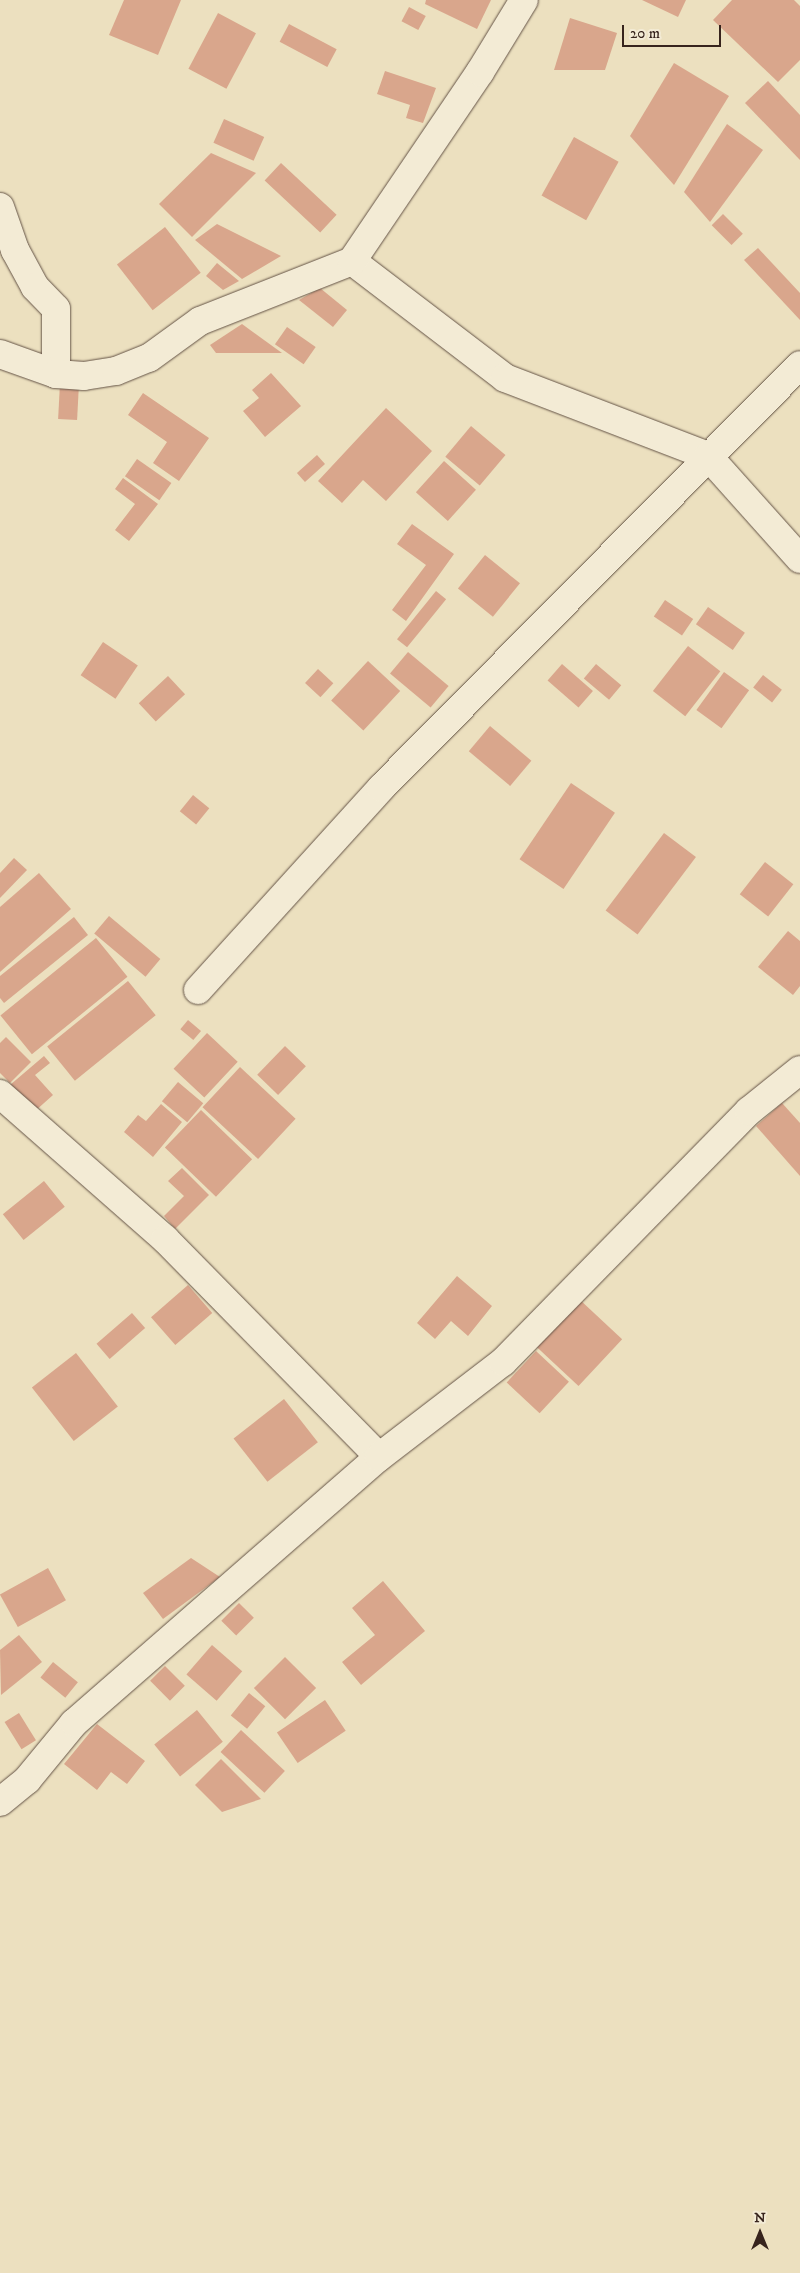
<!DOCTYPE html>
<html>
<head>
<meta charset="utf-8">
<style>
  body { margin:0 }
  #map { position:relative; width:800px; height:2273px; overflow:hidden; background:#ece0bf; font-family:"IM FELL DW Pica",serif }
  div>[style] { position:absolute }
  [style*='--x'] { left:calc(var(--x)*1px); top:calc(var(--y)*1px); width:calc(var(--w)*1px); rotate:calc(var(--a)*1deg) }
  .building>* { inset:0; background:#d9a68c; transform-origin:0 0 }
  .roads { filter:drop-shadow(0 0 1px #645346) drop-shadow(0 0 1px #645346) }
  .minor>* { height:28px; margin:-14px; padding:0 14px; transform-origin:14px; border-radius:14px; background:#f3ebd5 }
  span { translate:-50% -50%; white-space:nowrap; text-align:center; line-height:1.15; -webkit-text-stroke:5px #f3ebd5; paint-order:stroke }
  .north { position:absolute; left:735px; top:2208px; width:50px; height:50px; -webkit-text-stroke:4px #f3ebd5; paint-order:stroke; rotate:0deg; font-size:14px; font-weight:700; line-height:20px; text-align:center; color:#37241d }
  .north::after { content:''; display:block; margin:auto; width:18px; height:22px; background:#37241d; clip-path:polygon(50% 0,100% 100%,50% 72%,0 100%) }
  .scale { position:absolute; left:622px; top:25px; width:99px; height:22px; box-sizing:border-box; border:2px solid #37241d; border-top:0; padding-left:6px; font-size:15px; line-height:18px; white-space:nowrap; color:#37241d; -webkit-text-stroke:4px #f3ebd5; paint-order:stroke }
</style>
</head>
<body>
<div id="map">
  <div class="building">
    <div style="clip-path:polygon(124px 0,181px 0,158px 55px,109px 35px)"></div>
    <div style="clip-path:polygon(426px 0,491px 0,477px 29px,425px 4px)"></div>
    <div style="clip-path:polygon(642px 0,686px 0,678px 17px)"></div>
    <div style="clip-path:polygon(732px 0,794px 0,800px 6px,800px 60px,778px 82px,713px 20px)"></div>
    <div style="left:409px;top:7px;width:19px;height:16px;rotate:28deg"></div>
    <div style="left:218px;top:13px;width:43px;height:63px;rotate:28deg"></div>
    <div style="clip-path:polygon(570px 18px,617px 33px,605px 70px,554px 70px)"></div>
    <div style="left:289px;top:24px;width:54px;height:20px;rotate:28deg"></div>
    <div style="clip-path:polygon(674px 63px,729px 96px,674px 185px,630px 136px)"></div>
    <div style="clip-path:polygon(385px 71px,436px 88px,423px 123px,406px 118px,410px 105px,377px 94px)"></div>
    <div style="clip-path:polygon(768px 81px,800px 115px,800px 160px,745px 103px)"></div>
    <div style="left:224px;top:119px;width:44px;height:26px;rotate:24deg"></div>
    <div style="clip-path:polygon(727px 124px,763px 150px,710px 222px,684px 192px)"></div>
    <div style="left:574px;top:137px;width:51px;height:67px;rotate:29deg"></div>
    <div style="clip-path:polygon(211px 153px,256px 173px,192px 237px,159px 204px)"></div>
    <div style="left:281px;top:163px;width:76px;height:24px;rotate:43deg"></div>
    <div style="left:723px;top:214px;width:28px;height:16px;rotate:45deg"></div>
    <div style="clip-path:polygon(217px 224px,281px 256px,242px 279px,195px 240px)"></div>
    <div style="left:165px;top:227px;width:58px;height:61px;rotate:52deg"></div>
    <div style="clip-path:polygon(758px 248px,800px 293px,800px 320px,744px 260px)"></div>
    <div style="clip-path:polygon(217px 263px,239px 281px,223px 290px,206px 276px)"></div>
    <div style="clip-path:polygon(320px 288px,347px 310px,333px 327px,299px 300px)"></div>
    <div style="clip-path:polygon(242px 324px,282px 353px,216px 353px,210px 345px)"></div>
    <div style="left:287px;top:327px;width:35px;height:21px;rotate:35deg"></div>
    <div style="clip-path:polygon(271px 373px,301px 406px,265px 437px,243px 411px,259px 398px,252px 390px)"></div>
    <div style="left:60px;top:383px;width:19px;height:36px;rotate:3deg"></div>
    <div style="clip-path:polygon(143px 393px,209px 438px,179px 481px,153px 463px,167px 442px,128px 415px)"></div>
    <div style="clip-path:polygon(386px 408px,432px 451px,386px 501px,363px 480px,342px 503px,318px 481px)"></div>
    <div style="left:471px;top:426px;width:45px;height:40px;rotate:40deg"></div>
    <div style="left:317px;top:455px;width:12px;height:27px;rotate:48deg"></div>
    <div style="left:137px;top:459px;width:42px;height:21px;rotate:35deg"></div>
    <div style="left:444px;top:461px;width:43px;height:42px;rotate:42deg"></div>
    <div style="clip-path:polygon(123px 478px,158px 504px,129px 541px,115px 530px,135px 504px,115px 489px)"></div>
    <div style="clip-path:polygon(412px 524px,454px 554px,406px 621px,392px 610px,426px 565px,397px 544px)"></div>
    <div style="left:485px;top:555px;width:45px;height:43px;rotate:39deg"></div>
    <div style="left:436px;top:591px;width:13px;height:62px;rotate:39deg"></div>
    <div style="left:665px;top:600px;width:34px;height:20px;rotate:34deg"></div>
    <div style="left:708px;top:607px;width:45px;height:21px;rotate:35deg"></div>
    <div style="left:103px;top:642px;width:42px;height:40px;rotate:34deg"></div>
    <div style="left:688px;top:646px;width:41px;height:57px;rotate:38deg"></div>
    <div style="left:408px;top:652px;width:53px;height:28px;rotate:40deg"></div>
    <div style="left:368px;top:661px;width:44px;height:54px;rotate:43deg"></div>
    <div style="left:562px;top:664px;width:41px;height:22px;rotate:41deg"></div>
    <div style="left:596px;top:664px;width:33px;height:19px;rotate:40deg"></div>
    <div style="left:318px;top:669px;width:21px;height:19px;rotate:43deg"></div>
    <div style="left:724px;top:672px;width:31px;height:47px;rotate:36deg"></div>
    <div style="left:763px;top:675px;width:24px;height:16px;rotate:38deg"></div>
    <div style="left:168px;top:676px;width:25px;height:40px;rotate:47deg"></div>
    <div style="left:490px;top:726px;width:54px;height:33px;rotate:40deg"></div>
    <div style="left:571px;top:783px;width:53px;height:92px;rotate:34deg"></div>
    <div style="left:193px;top:795px;width:21px;height:21px;rotate:39deg"></div>
    <div style="left:664px;top:833px;width:40px;height:97px;rotate:37deg"></div>
    <div style="clip-path:polygon(14px 858px,27px 870px,0 898px,0 873px)"></div>
    <div style="left:765px;top:862px;width:36px;height:41px;rotate:38deg"></div>
    <div style="clip-path:polygon(39px 873px,71px 909px,0 972px,0 907px)"></div>
    <div style="left:109px;top:916px;width:67px;height:23px;rotate:40deg"></div>
    <div style="clip-path:polygon(74px 917px,88px 935px,4px 1003px,0 998px,0 976px)"></div>
    <div style="clip-path:polygon(788px 931px,800px 941px,800px 986px,793px 995px,758px 967px)"></div>
    <div style="left:96px;top:938px;width:50px;height:123px;rotate:51deg"></div>
    <div style="left:128px;top:981px;width:44px;height:104px;rotate:51deg"></div>
    <div style="left:188px;top:1020px;width:17px;height:12px;rotate:40deg"></div>
    <div style="left:207px;top:1033px;width:42px;height:49px;rotate:43deg"></div>
    <div style="clip-path:polygon(6px 1037px,31px 1062px,10px 1083px,0 1073px,0 1043px)"></div>
    <div style="left:285px;top:1046px;width:29px;height:40px;rotate:44deg"></div>
    <div style="clip-path:polygon(44px 1056px,50px 1063px,35px 1075px,53px 1095px,34px 1112px,10px 1085px)"></div>
    <div style="left:240px;top:1067px;width:76px;height:55px;rotate:43deg"></div>
    <div style="left:178px;top:1082px;width:33px;height:25px;rotate:40deg"></div>
    <div style="clip-path:polygon(782px 1103px,800px 1123px,800px 1176px,756px 1126px)"></div>
    <div style="clip-path:polygon(161px 1104px,182px 1122px,153px 1157px,124px 1132px,138px 1115px,146px 1121px)"></div>
    <div style="left:201px;top:1110px;width:71px;height:52px;rotate:44deg"></div>
    <div style="clip-path:polygon(182px 1168px,209px 1195px,175px 1229px,164px 1216px,184px 1196px,168px 1181px)"></div>
    <div style="left:44px;top:1181px;width:33px;height:53px;rotate:51deg"></div>
    <div style="clip-path:polygon(457px 1276px,492px 1306px,468px 1336px,451px 1321px,435px 1339px,417px 1323px)"></div>
    <div style="left:188px;top:1285px;width:37px;height:49px;rotate:49deg"></div>
    <div style="left:579px;top:1299px;width:59px;height:64px;rotate:43deg"></div>
    <div style="left:132px;top:1313px;width:20px;height:47px;rotate:49deg"></div>
    <div style="left:536px;top:1351px;width:45px;height:43px;rotate:43deg"></div>
    <div style="left:76px;top:1353px;width:68px;height:56px;rotate:52deg"></div>
    <div style="left:284px;top:1399px;width:55px;height:64px;rotate:52deg"></div>
    <div style="clip-path:polygon(191px 1558px,220px 1577px,163px 1619px,143px 1593px)"></div>
    <div style="left:48px;top:1568px;width:37px;height:55px;rotate:61deg"></div>
    <div style="clip-path:polygon(383px 1581px,425px 1631px,361px 1685px,342px 1662px,375px 1635px,352px 1608px)"></div>
    <div style="left:239px;top:1603px;width:21px;height:25px;rotate:45deg"></div>
    <div style="clip-path:polygon(19px 1635px,42px 1662px,1px 1695px,0 1650px)"></div>
    <div style="left:212px;top:1645px;width:40px;height:39px;rotate:41deg"></div>
    <div style="left:285px;top:1657px;width:44px;height:44px;rotate:45deg"></div>
    <div style="left:53px;top:1662px;width:32px;height:20px;rotate:39deg"></div>
    <div style="left:165px;top:1666px;width:28px;height:21px;rotate:45deg"></div>
    <div style="left:249px;top:1693px;width:21px;height:29px;rotate:39deg"></div>
    <div style="left:325px;top:1700px;width:37px;height:58px;rotate:56deg"></div>
    <div style="left:197px;top:1710px;width:41px;height:55px;rotate:51deg"></div>
    <div style="left:19px;top:1713px;width:32px;height:17px;rotate:58deg"></div>
    <div style="clip-path:polygon(97px 1724px,145px 1761px,127px 1784px,111px 1772px,97px 1790px,64px 1764px)"></div>
    <div style="left:241px;top:1730px;width:60px;height:30px;rotate:43deg"></div>
    <div style="clip-path:polygon(221px 1759px,261px 1799px,222px 1812px,195px 1785px)"></div>
  </div>
  <div class="roads">
    <div class="minor">
      <div style="--x:0;--y:207;--w:46;--a:70.8"></div>
      <div style="--x:15;--y:250;--w:42;--a:61.6"></div>
      <div style="--x:35;--y:287;--w:30;--a:46"></div>
      <div style="--x:56;--y:309;--w:65;--a:90"></div>
      <div style="--x:352;--y:261;--w:193;--a:37.4"></div>
      <div style="--x:505;--y:378;--w:217;--a:21"></div>
      <div style="--x:708;--y:456;--w:138;--a:48.2"></div>
      <div style="--x:0;--y:354;--w:59;--a:19.7"></div>
      <div style="--x:56;--y:374;--w:28;--a:4"></div>
      <div style="--x:84;--y:376;--w:32;--a:-9"></div>
      <div style="--x:116;--y:371;--w:35;--a:-22"></div>
      <div style="--x:149;--y:358;--w:63;--a:-36"></div>
      <div style="--x:200;--y:321;--w:163;--a:-21.5"></div>
      <div style="--x:352;--y:261;--w:228;--a:-55.9"></div>
      <div style="--x:480;--y:72;--w:84;--a:-58.6"></div>
      <div style="--x:198;--y:990;--w:273;--a:-47.8"></div>
      <div style="--x:381;--y:788;--w:595;--a:-45.27"></div>
      <div style="--x:0;--y:1094;--w:220;--a:41.3"></div>
      <div style="--x:165;--y:1239;--w:305;--a:45.5"></div>
      <div style="--x:0;--y:1802;--w:35;--a:-39"></div>
      <div style="--x:27;--y:1780;--w:74;--a:-50.5"></div>
      <div style="--x:74;--y:1723;--w:405;--a:-41.1"></div>
      <div style="--x:379;--y:1457;--w:156;--a:-37.5"></div>
      <div style="--x:503;--y:1362;--w:351;--a:-45.6"></div>
      <div style="--x:749;--y:1111;--w:65;--a:-38.8"></div>
    </div>
  </div>
  <div class="north">N</div>
  <div class="scale">20 m</div>
</div>
</body>
</html>
